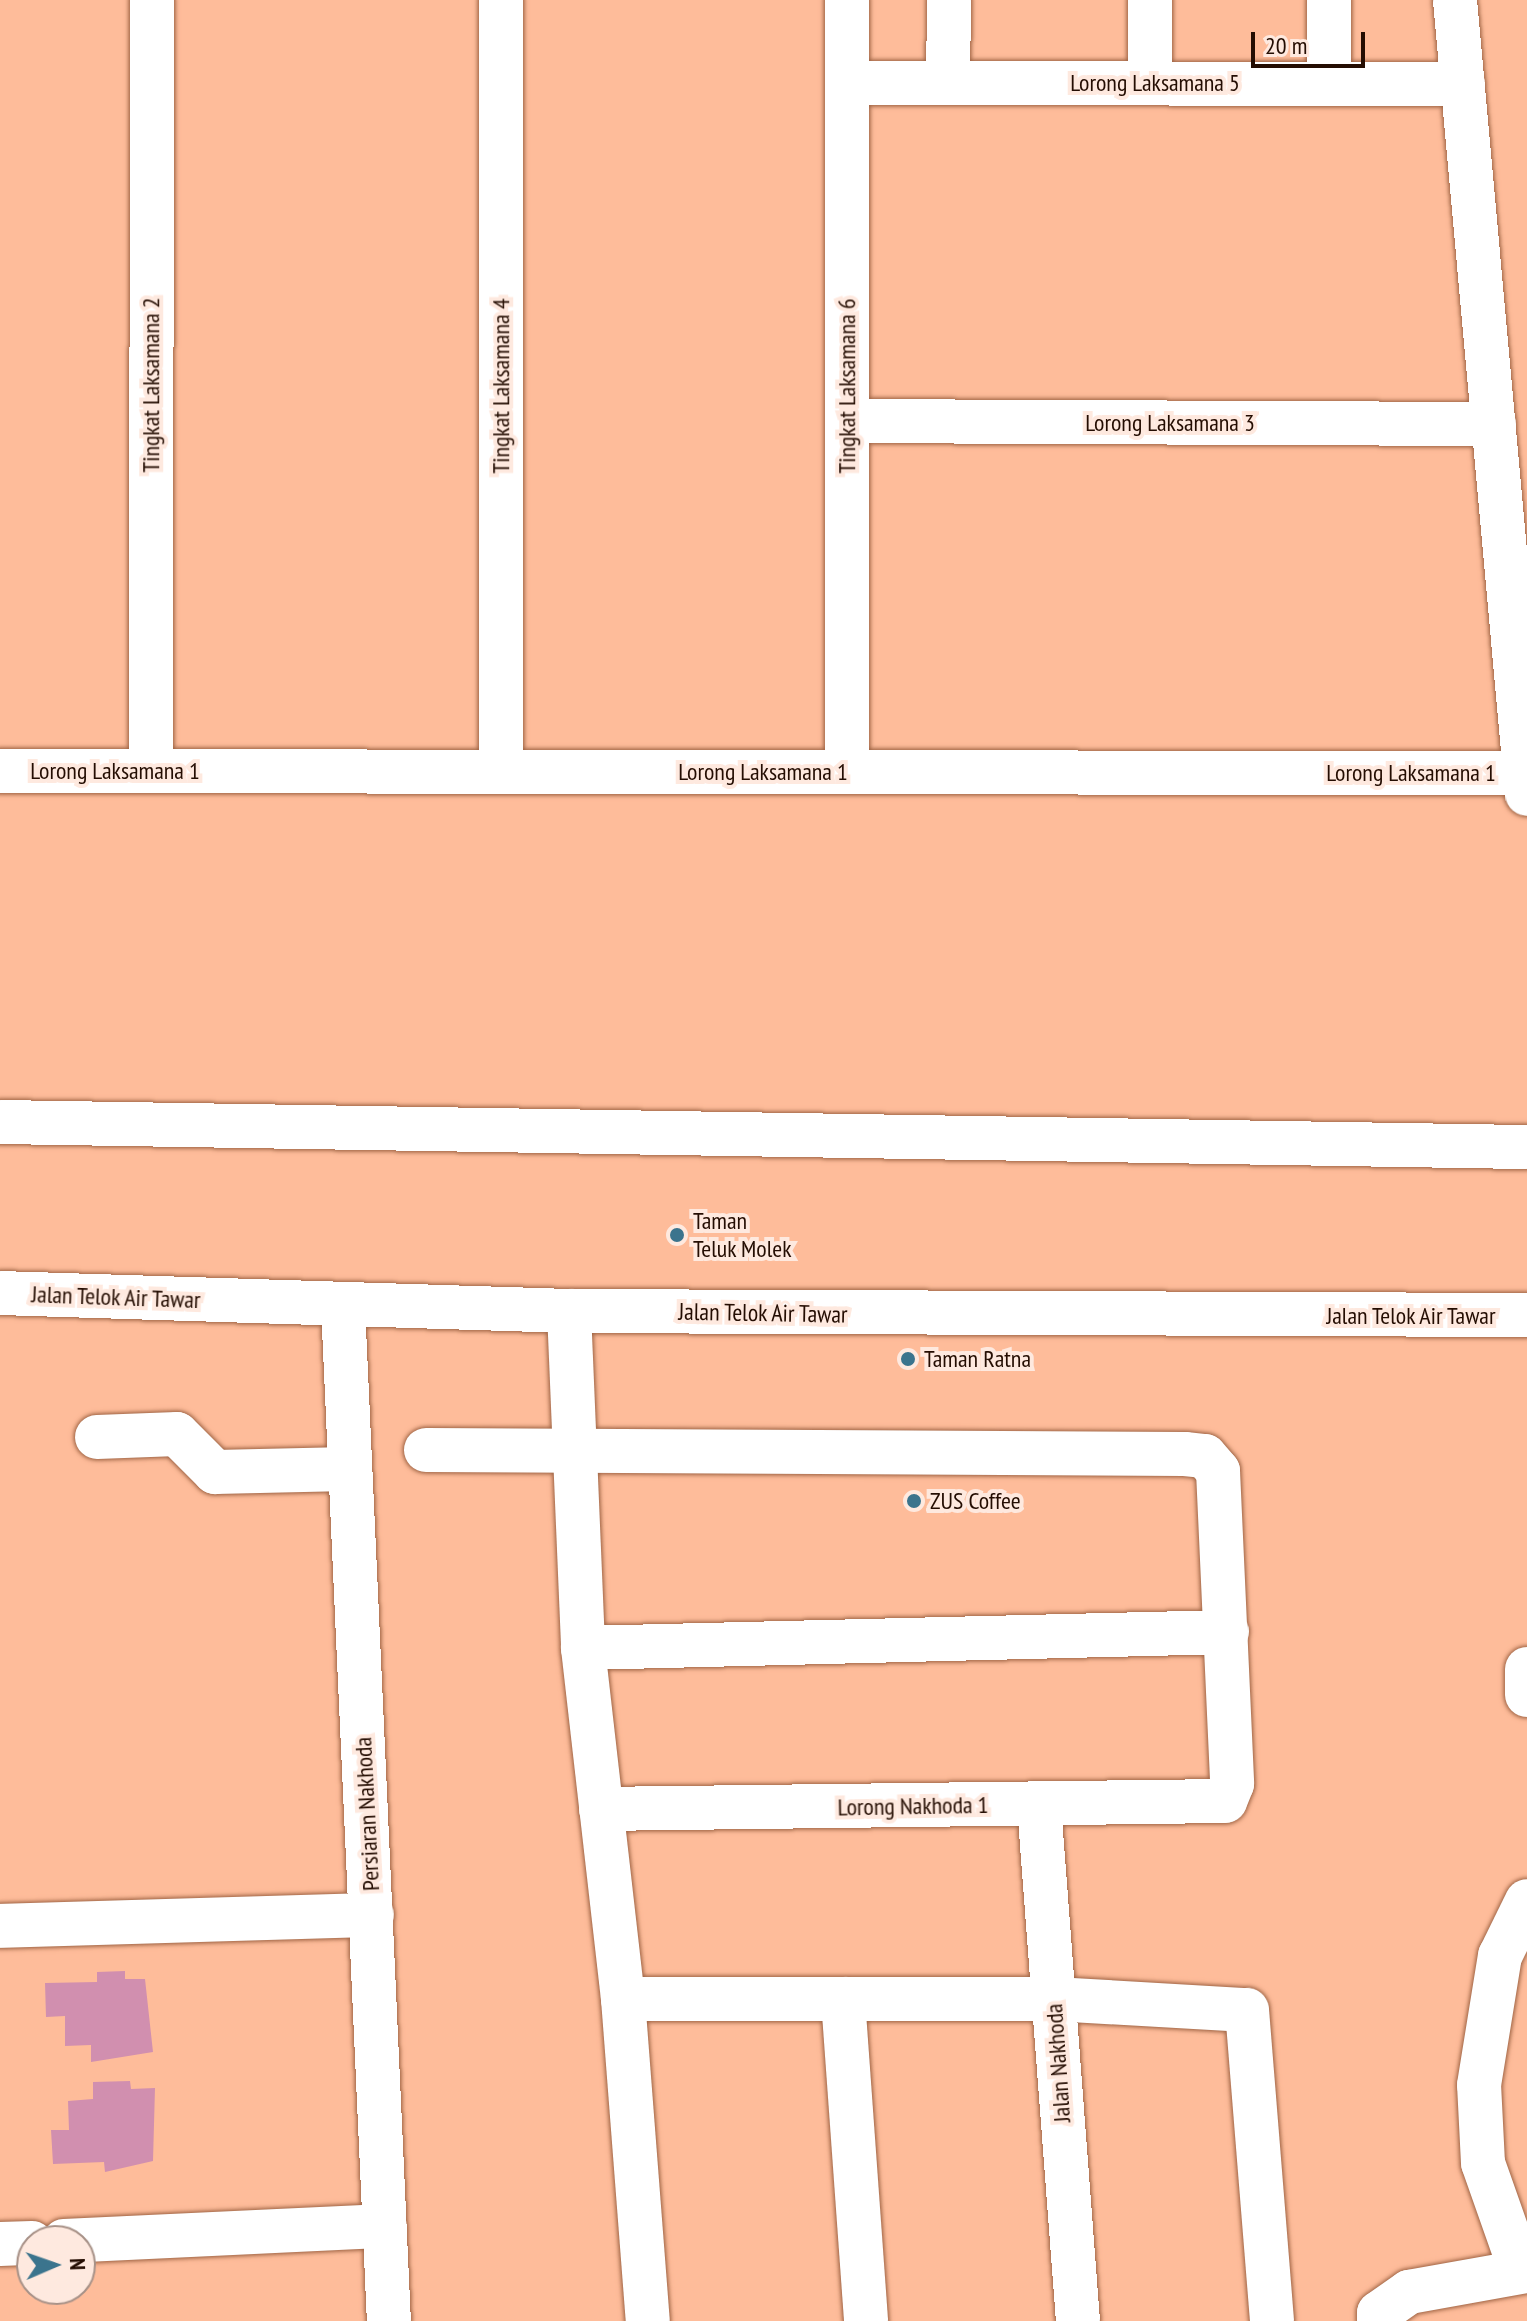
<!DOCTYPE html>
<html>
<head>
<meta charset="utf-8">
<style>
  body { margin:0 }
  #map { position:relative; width:1527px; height:2321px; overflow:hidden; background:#febc9a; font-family:"PT Sans Narrow",sans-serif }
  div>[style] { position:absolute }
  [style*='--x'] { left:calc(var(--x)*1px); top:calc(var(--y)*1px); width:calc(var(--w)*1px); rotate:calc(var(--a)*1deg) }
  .building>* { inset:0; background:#d18faf }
  .roads { filter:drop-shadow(0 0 2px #a06545) drop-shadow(0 0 2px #a06545) }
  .minor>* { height:44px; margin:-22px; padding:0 22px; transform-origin:22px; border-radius:22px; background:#fff }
  .major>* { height:44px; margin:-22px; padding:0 22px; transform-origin:22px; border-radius:22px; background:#fff }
  .dots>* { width:22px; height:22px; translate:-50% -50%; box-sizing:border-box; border:4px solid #fee9df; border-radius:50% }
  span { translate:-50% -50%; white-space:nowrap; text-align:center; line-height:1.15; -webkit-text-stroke:8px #fee9df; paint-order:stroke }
  .street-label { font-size:24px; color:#240d02 }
  .poi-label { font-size:24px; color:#240d02 }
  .left { translate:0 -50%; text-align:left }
  .north { position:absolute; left:16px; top:2225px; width:80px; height:80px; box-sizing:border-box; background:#fee9df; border:2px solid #a79187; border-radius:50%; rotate:88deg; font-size:22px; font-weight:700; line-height:32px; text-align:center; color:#240d02 }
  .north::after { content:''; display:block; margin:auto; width:28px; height:36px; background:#3b748d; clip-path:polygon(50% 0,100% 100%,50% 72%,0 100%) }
  .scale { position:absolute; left:1251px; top:32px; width:114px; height:36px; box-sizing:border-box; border:4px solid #240d02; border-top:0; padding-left:10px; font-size:24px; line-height:28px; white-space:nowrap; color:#240d02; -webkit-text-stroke:6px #fee9df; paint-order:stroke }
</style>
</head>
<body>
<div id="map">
  <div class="building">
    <div style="clip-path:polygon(125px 1971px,125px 1979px,145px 1979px,153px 2052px,91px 2062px,91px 2045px,65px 2046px,65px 2016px,46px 2017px,45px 1983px,97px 1982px,97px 1972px)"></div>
    <div style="clip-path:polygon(130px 2081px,131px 2089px,155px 2088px,153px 2161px,105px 2172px,104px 2162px,53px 2164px,51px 2130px,69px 2130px,68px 2101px,93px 2099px,93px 2082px)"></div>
  </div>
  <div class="roads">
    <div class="minor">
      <div style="--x:1455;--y:0;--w:797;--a:84.82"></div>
      <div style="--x:847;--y:83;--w:616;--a:0.09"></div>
      <div style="--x:948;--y:83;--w:83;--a:-89.3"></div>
      <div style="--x:1150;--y:83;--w:83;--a:-90"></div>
      <div style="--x:1329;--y:84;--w:84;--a:-90"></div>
      <div style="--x:847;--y:421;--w:647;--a:0.27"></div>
      <div style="--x:0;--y:771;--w:1525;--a:0.08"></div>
      <div style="--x:151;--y:771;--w:771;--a:-89.93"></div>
      <div style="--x:501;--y:771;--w:771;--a:-90"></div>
      <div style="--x:847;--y:772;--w:772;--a:-90"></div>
      <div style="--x:0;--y:1122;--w:1527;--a:0.94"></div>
      <div style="--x:343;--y:1306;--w:1016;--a:87.41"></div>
      <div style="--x:569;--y:1311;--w:337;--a:87.6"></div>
      <div style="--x:583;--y:1648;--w:353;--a:83.5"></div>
      <div style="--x:623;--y:1999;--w:323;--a:85.6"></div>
      <div style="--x:97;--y:1437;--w:80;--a:-2.1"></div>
      <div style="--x:177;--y:1434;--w:54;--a:45"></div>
      <div style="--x:215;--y:1472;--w:133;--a:-1.3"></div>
      <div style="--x:426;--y:1450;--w:759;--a:0.3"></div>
      <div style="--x:1185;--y:1454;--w:20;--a:6"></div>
      <div style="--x:1205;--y:1456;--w:20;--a:49"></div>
      <div style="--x:1218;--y:1471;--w:313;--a:87.4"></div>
      <div style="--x:1232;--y:1784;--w:18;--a:112"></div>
      <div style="--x:1225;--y:1801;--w:624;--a:179.27"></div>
      <div style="--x:583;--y:1648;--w:644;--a:-1.42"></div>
      <div style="--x:1527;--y:1669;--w:26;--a:90"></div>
      <div style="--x:1039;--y:1805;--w:517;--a:85.68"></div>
      <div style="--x:0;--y:1926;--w:372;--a:-1.7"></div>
      <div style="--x:623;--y:1999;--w:431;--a:0"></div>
      <div style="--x:1054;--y:1999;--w:193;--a:3.3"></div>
      <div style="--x:1247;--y:2010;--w:312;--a:85.4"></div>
      <div style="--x:843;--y:1999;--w:323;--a:85.9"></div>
      <div style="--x:64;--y:2241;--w:321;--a:-2.7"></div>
      <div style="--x:0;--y:2244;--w:32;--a:-2"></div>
      <div style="--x:1521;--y:2271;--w:114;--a:-109.4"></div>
      <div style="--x:1483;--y:2163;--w:78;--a:-92.9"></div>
      <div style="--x:1479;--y:2085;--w:131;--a:-80.8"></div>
      <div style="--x:1500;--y:1956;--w:61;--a:-63.9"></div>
      <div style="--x:1379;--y:2321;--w:8;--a:-90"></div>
      <div style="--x:1379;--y:2313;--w:37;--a:-35"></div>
      <div style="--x:1409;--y:2292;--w:120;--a:-10.1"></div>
    </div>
    <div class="major">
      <div style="--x:0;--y:1293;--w:569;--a:1.81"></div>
      <div style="--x:569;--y:1311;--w:958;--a:0.24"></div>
    </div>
  </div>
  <div class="dots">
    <div style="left:677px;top:1235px;background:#3b748d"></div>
    <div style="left:908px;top:1359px;background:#3b748d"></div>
    <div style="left:914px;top:1501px;background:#3b748d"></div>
  </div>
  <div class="street-label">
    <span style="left:1155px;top:83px">Lorong Laksamana 5</span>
    <span style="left:151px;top:385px;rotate:-90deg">Tingkat Laksamana 2</span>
    <span style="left:501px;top:386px;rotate:-90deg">Tingkat Laksamana 4</span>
    <span style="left:847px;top:386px;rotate:-90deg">Tingkat Laksamana 6</span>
    <span style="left:1170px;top:423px">Lorong Laksamana 3</span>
    <span style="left:115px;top:771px">Lorong Laksamana 1</span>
    <span style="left:763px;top:772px">Lorong Laksamana 1</span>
    <span style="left:1411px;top:773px">Lorong Laksamana 1</span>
    <span style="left:116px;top:1297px;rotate:2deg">Jalan Telok Air Tawar</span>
    <span style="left:763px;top:1313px;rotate:1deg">Jalan Telok Air Tawar</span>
    <span style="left:1411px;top:1316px">Jalan Telok Air Tawar</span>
    <span style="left:913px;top:1806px;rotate:-1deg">Lorong Nakhoda 1</span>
    <span style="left:367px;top:1814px;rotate:-93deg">Persiaran Nakhoda</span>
    <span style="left:1058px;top:2063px;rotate:-94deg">Jalan Nakhoda</span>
  </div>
  <div class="poi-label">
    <span class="left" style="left:693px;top:1235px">Taman<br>Teluk Molek</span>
    <span class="left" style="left:924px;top:1359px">Taman Ratna</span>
    <span class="left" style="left:930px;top:1501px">ZUS Coffee</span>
  </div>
  <div class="north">N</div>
  <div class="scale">20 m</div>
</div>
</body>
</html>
